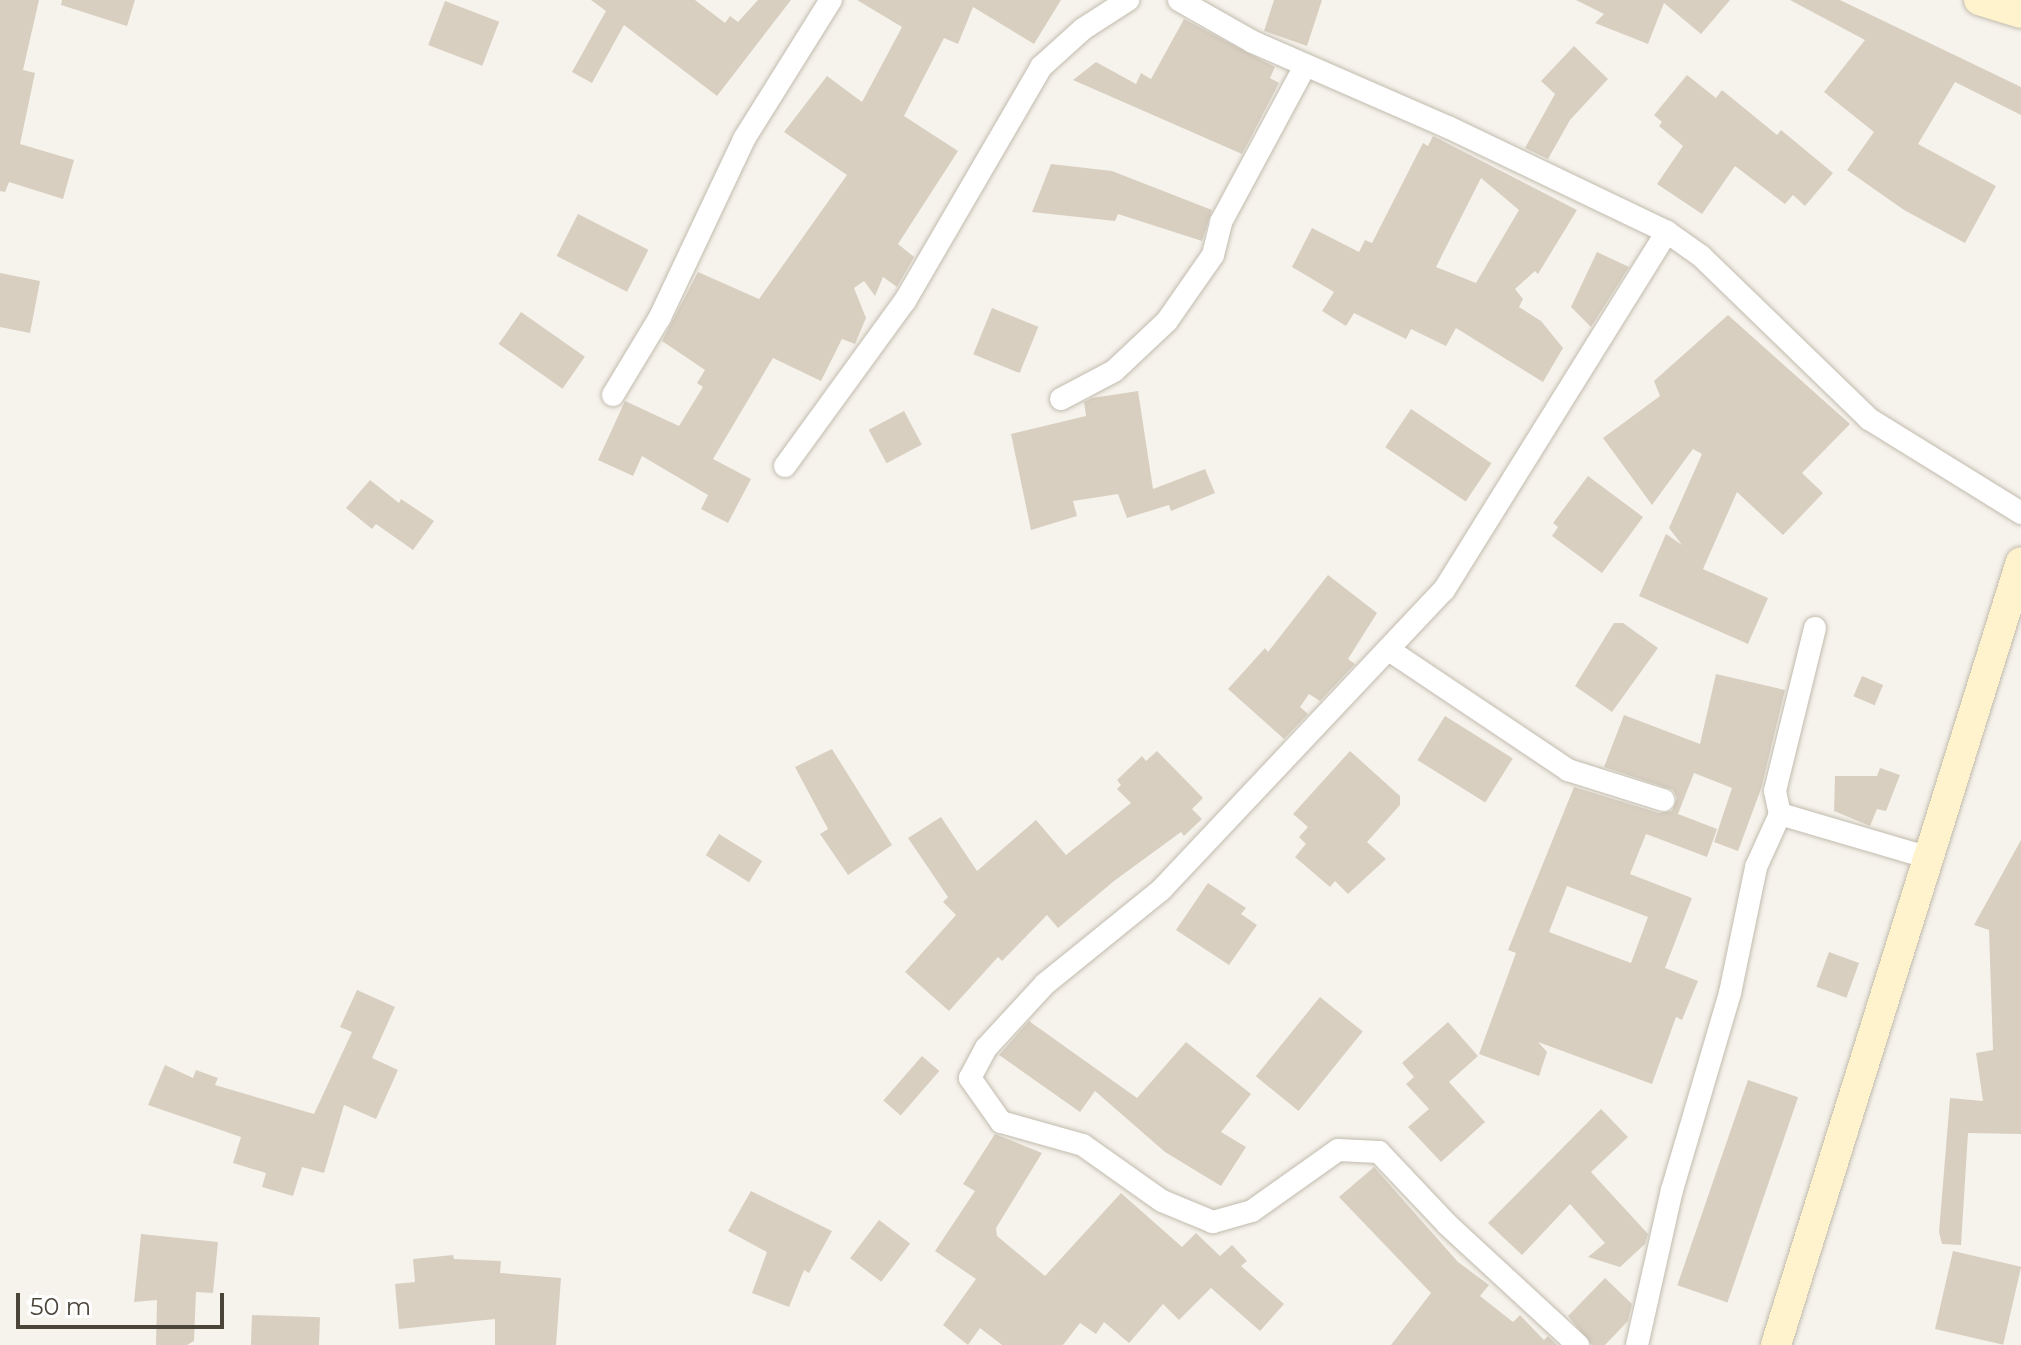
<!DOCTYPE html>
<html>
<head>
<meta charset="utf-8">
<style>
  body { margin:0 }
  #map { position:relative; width:2021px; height:1345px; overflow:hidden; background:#f6f3ec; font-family:Montserrat,sans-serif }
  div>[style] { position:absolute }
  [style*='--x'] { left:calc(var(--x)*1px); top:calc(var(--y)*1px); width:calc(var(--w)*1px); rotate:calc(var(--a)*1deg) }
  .building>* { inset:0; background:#d8cfc1; transform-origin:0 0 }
  .roads { filter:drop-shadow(0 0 2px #c2bbae) drop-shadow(0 0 2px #c2bbae) }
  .street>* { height:22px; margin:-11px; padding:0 11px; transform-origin:11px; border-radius:11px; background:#fff }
  .secondary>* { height:30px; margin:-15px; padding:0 15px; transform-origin:15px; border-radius:15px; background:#fff3cd }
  span { translate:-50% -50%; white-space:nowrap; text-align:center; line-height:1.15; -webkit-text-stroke:6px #fff; paint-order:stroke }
  .scale { position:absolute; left:16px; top:1293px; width:208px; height:36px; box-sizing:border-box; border:4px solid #4b4439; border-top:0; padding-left:10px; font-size:24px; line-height:28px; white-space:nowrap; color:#4b4439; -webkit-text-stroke:6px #fff; paint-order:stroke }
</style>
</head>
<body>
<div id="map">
  <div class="building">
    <div style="clip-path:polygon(0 0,39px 0,23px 70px,35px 73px,20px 144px,74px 160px,63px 199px,9px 182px,5px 192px,0 191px)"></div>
    <div style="clip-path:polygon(62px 0,135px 0,127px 26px,61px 5px)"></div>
    <div style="clip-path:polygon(591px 0,695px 0,725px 23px,730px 16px,738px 22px,758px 0,791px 0,717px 96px,624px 25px,592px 83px,572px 72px,606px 11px)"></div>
    <div style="clip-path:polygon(857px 0,1061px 0,1034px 44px,973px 7px,958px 44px,944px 38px,904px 116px,958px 151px,898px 244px,914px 257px,897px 287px,883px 277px,875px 296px,864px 281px,854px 288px,866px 318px,855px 344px,842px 339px,821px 381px,773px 358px,713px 459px,751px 479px,728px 523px,701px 509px,708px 495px,642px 456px,633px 476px,598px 460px,625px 401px,679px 426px,703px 387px,697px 383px,705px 370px,662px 341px,698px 272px,759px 299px,847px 175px,784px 132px,827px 76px,862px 102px,902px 27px)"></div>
    <div style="clip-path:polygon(1274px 0,1322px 0,1307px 46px,1264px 31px)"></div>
    <div style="clip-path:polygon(1576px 0,1730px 0,1701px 34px,1664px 3px,1648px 44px,1595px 23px,1604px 14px)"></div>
    <div style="clip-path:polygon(1790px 0,1840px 0,2021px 87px,2021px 115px,1955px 82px,1918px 144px,1996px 186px,1965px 243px,1904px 210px,1847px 170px,1874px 132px,1824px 92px,1865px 40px)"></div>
    <div style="left:445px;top:1px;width:58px;height:47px;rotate:21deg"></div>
    <div style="clip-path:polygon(1184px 19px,1275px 67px,1270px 78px,1279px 83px,1242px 154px,1073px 80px,1096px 62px,1136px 84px,1141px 73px,1151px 79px)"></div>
    <div style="clip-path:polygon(1574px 46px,1608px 79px,1570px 120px,1548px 159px,1525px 148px,1555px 94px,1541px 81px)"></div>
    <div style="clip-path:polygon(1687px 75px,1716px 98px,1722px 90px,1777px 135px,1781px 130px,1833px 173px,1805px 206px,1793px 195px,1785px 204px,1735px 166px,1702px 214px,1657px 184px,1683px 146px,1659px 126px,1662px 122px,1654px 115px)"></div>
    <div style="clip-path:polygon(evenodd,1433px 136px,1577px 210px,1538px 274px,1535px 271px,1515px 289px,1523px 299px,1519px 307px,1541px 321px,1563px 348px,1543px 382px,1456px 328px,1446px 346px,1411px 329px,1406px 339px,1354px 313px,1346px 326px,1322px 311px,1334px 292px,1292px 267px,1312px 228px,1359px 252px,1365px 240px,1372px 243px,1423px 143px,1428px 146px,1433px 136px,1481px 178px,1519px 210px,1476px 283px,1436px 267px,1481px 178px)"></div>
    <div style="clip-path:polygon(1051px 164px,1112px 171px,1212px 210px,1202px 241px,1118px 214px,1115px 221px,1032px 212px)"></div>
    <div style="left:578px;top:214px;width:79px;height:47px;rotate:27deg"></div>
    <div style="clip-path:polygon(1597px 252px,1629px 267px,1591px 327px,1571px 307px)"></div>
    <div style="clip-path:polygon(0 273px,40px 281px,30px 333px,0 327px)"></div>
    <div style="left:992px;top:308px;width:50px;height:50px;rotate:22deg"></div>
    <div style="left:521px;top:312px;width:78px;height:39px;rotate:35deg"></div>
    <div style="clip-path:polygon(1728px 315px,1850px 424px,1802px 473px,1823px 493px,1783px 535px,1737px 492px,1703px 569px,1768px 598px,1748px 644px,1639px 596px,1666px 534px,1682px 545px,1669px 528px,1702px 454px,1693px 449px,1652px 505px,1603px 438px,1660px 396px,1654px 381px)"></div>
    <div style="clip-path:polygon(1138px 391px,1153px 489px,1205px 469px,1215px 493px,1171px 511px,1169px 505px,1127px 518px,1118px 494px,1073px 501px,1077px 516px,1031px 530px,1011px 434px,1086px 416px,1084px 402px,1092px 398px)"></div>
    <div style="left:1411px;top:409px;width:97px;height:46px;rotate:34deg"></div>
    <div style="left:904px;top:411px;width:38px;height:40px;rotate:62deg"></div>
    <div style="clip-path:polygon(1588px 476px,1643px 517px,1602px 573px,1552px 536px,1558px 527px,1553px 523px)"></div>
    <div style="clip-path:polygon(370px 480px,399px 503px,401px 499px,434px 521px,413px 550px,376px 524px,372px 529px,346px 508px)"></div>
    <div style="clip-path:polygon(1328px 575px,1377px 613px,1348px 659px,1355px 664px,1320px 701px,1309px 694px,1300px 707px,1308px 714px,1284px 739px,1228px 689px,1265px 648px,1268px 652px)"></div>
    <div style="clip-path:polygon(1614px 623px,1623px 623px,1658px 648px,1612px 712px,1575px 686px)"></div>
    <div style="clip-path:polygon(evenodd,1716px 674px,1785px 690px,1761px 789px,1738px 851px,1714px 842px,1732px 788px,1694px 773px,1678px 814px,1717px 829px,1707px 857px,1646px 834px,1630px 874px,1692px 898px,1665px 968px,1698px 981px,1682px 1020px,1676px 1017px,1652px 1084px,1538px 1042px,1547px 1052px,1539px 1076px,1479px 1054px,1516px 953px,1508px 950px,1574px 787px,1659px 813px,1672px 811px,1677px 798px,1673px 790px,1604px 767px,1624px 715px,1700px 744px,1716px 674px,1567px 886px,1648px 917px,1631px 963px,1549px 932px,1567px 886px)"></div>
    <div style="left:1862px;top:676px;width:23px;height:22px;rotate:23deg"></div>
    <div style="left:1445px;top:716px;width:80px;height:52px;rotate:32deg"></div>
    <div style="clip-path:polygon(832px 749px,892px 845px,848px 875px,820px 834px,828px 829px,795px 767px)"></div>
    <div style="clip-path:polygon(1157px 751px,1203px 798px,1192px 809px,1202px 819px,1184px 836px,1181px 832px,1114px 881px,1058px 928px,1047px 915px,1002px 961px,998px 957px,949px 1011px,905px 972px,956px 915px,943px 902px,948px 897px,908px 838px,941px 817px,977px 871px,1036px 820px,1066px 855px,1131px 803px,1117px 789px,1121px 785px,1117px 780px,1142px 756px,1146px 761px)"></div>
    <div style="clip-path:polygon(1350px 751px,1400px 796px,1400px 805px,1367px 842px,1386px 859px,1348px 894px,1335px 881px,1330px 887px,1295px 857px,1306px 844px,1299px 837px,1308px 827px,1293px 814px)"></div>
    <div style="clip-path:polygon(1880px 768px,1900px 775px,1886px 811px,1877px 809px,1870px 826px,1834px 811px,1835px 776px,1877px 776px)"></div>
    <div style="left:719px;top:834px;width:51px;height:25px;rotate:32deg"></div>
    <div style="clip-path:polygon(2021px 840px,2021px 1134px,1968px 1133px,1961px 1245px,1942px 1244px,1939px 1232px,1950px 1098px,1983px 1101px,1976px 1053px,1993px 1050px,1989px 930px,1974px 925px)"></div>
    <div style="clip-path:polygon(1208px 883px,1246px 908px,1241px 914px,1257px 925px,1229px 965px,1176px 930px)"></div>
    <div style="left:1829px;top:952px;width:32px;height:37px;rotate:20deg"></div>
    <div style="clip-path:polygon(357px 990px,395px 1007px,372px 1058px,398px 1070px,376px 1119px,344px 1105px,324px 1173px,302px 1167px,293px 1196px,262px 1187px,266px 1173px,233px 1163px,241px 1137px,148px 1105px,165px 1065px,193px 1078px,196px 1070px,218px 1078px,215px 1085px,314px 1114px,352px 1032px,340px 1027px)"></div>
    <div style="left:1320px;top:997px;width:55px;height:102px;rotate:39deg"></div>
    <div style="clip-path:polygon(1029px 1021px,1137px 1098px,1186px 1042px,1251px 1094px,1221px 1132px,1246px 1147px,1221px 1186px,1165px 1152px,1095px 1091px,1080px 1112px,999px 1055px)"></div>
    <div style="clip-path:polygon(1448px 1022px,1478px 1056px,1449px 1082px,1485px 1122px,1441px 1162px,1408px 1127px,1429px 1109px,1406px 1084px,1414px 1077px,1402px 1063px)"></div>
    <div style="left:922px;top:1056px;width:23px;height:59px;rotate:41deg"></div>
    <div style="left:1748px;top:1080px;width:53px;height:217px;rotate:19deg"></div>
    <div style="clip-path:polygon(1601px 1109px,1628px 1137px,1591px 1172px,1648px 1234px,1645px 1244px,1620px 1267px,1588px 1257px,1605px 1243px,1570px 1204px,1522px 1255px,1488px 1223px)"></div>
    <div style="clip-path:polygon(995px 1134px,1042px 1153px,996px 1228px,997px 1236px,1045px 1276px,1121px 1193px,1182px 1247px,1196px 1233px,1220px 1256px,1232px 1245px,1247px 1261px,1241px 1266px,1284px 1304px,1260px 1331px,1211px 1288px,1179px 1320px,1163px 1304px,1129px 1343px,1104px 1322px,1096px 1334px,1080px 1323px,1063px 1345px,1002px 1345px,980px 1328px,968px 1345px,943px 1325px,976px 1279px,935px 1251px,975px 1191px,963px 1184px)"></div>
    <div style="clip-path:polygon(1374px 1167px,1458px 1262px,1489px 1285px,1480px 1296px,1513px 1322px,1520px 1315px,1544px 1340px,1548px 1336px,1557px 1345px,1391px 1345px,1431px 1293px,1339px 1197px)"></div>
    <div style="clip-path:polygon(751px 1191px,832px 1231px,809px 1273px,804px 1270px,789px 1307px,752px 1293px,767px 1252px,728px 1231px)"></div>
    <div style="left:879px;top:1220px;width:39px;height:48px;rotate:37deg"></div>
    <div style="clip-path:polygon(141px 1234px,218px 1242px,213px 1293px,196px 1292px,194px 1341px,187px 1345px,156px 1345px,157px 1300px,134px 1302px)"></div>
    <div style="left:1953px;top:1251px;width:70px;height:80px;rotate:13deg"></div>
    <div style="clip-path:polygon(453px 1255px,454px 1259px,501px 1261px,500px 1273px,561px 1278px,556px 1345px,495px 1345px,495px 1319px,399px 1329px,395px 1284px,415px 1282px,413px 1259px)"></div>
    <div style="clip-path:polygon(1605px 1278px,1632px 1304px,1628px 1321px,1605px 1345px,1592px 1345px,1568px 1316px)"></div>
    <div style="left:252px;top:1315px;width:68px;height:30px;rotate:2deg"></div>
  </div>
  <div class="roads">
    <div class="street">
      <div style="--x:1179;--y:0;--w:85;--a:29.6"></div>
      <div style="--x:1253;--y:42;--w:213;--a:23.6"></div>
      <div style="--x:1448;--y:127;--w:243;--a:25.6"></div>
      <div style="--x:1667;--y:232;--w:42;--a:35.2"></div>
      <div style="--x:1701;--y:256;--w:234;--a:44.1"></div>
      <div style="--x:1869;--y:419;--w:179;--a:31.7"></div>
      <div style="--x:613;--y:395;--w:91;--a:-58.9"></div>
      <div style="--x:660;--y:317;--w:197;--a:-64.7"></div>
      <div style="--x:744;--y:139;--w:164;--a:-58"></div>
      <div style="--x:1061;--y:399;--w:60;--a:-27.8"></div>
      <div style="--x:1114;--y:371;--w:73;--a:-43.3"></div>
      <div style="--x:1167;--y:321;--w:80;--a:-55.1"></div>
      <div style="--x:1213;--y:255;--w:34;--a:-76"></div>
      <div style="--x:1221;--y:222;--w:177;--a:-61.7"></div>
      <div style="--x:785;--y:466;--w:204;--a:-54"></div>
      <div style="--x:905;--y:301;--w:271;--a:-59.8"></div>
      <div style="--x:1041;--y:67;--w:57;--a:-42.1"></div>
      <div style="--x:1083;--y:29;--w:54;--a:-32.8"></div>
      <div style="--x:1815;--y:628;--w:168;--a:103.8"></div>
      <div style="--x:1775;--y:791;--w:24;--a:78"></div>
      <div style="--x:1780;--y:814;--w:152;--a:16.4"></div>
      <div style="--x:1389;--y:650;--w:216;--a:33.8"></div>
      <div style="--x:1568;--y:770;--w:100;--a:17.5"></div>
      <div style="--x:1578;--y:1345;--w:178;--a:-137.3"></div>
      <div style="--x:1447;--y:1224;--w:99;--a:-133.4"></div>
      <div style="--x:1379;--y:1152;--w:41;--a:-177.2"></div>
      <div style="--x:1338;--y:1150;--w:105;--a:144.7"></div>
      <div style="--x:1252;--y:1211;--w:41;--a:164.2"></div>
      <div style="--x:1213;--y:1222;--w:55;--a:-157.6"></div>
      <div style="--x:1162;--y:1201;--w:97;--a:-144.7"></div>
      <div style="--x:1083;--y:1145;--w:85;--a:-164.3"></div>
      <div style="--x:1001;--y:1122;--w:54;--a:-125.2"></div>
      <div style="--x:970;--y:1078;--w:34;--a:-62"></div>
      <div style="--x:986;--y:1048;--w:87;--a:-47.3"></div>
      <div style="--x:1045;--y:984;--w:149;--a:-39"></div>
      <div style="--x:1161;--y:890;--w:412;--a:-46.7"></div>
      <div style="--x:1444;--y:590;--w:422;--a:-58.1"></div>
      <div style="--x:1637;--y:1345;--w:159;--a:-77.3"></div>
      <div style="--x:1672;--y:1190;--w:205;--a:-73.6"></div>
      <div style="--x:1730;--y:993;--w:129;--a:-78.3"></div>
      <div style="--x:1756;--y:867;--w:58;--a:-65.6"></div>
    </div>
    <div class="secondary">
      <div style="--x:1979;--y:0;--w:44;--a:17.2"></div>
      <div style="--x:1776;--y:1345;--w:820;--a:-72.63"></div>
    </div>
  </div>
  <div class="scale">50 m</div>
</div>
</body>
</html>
